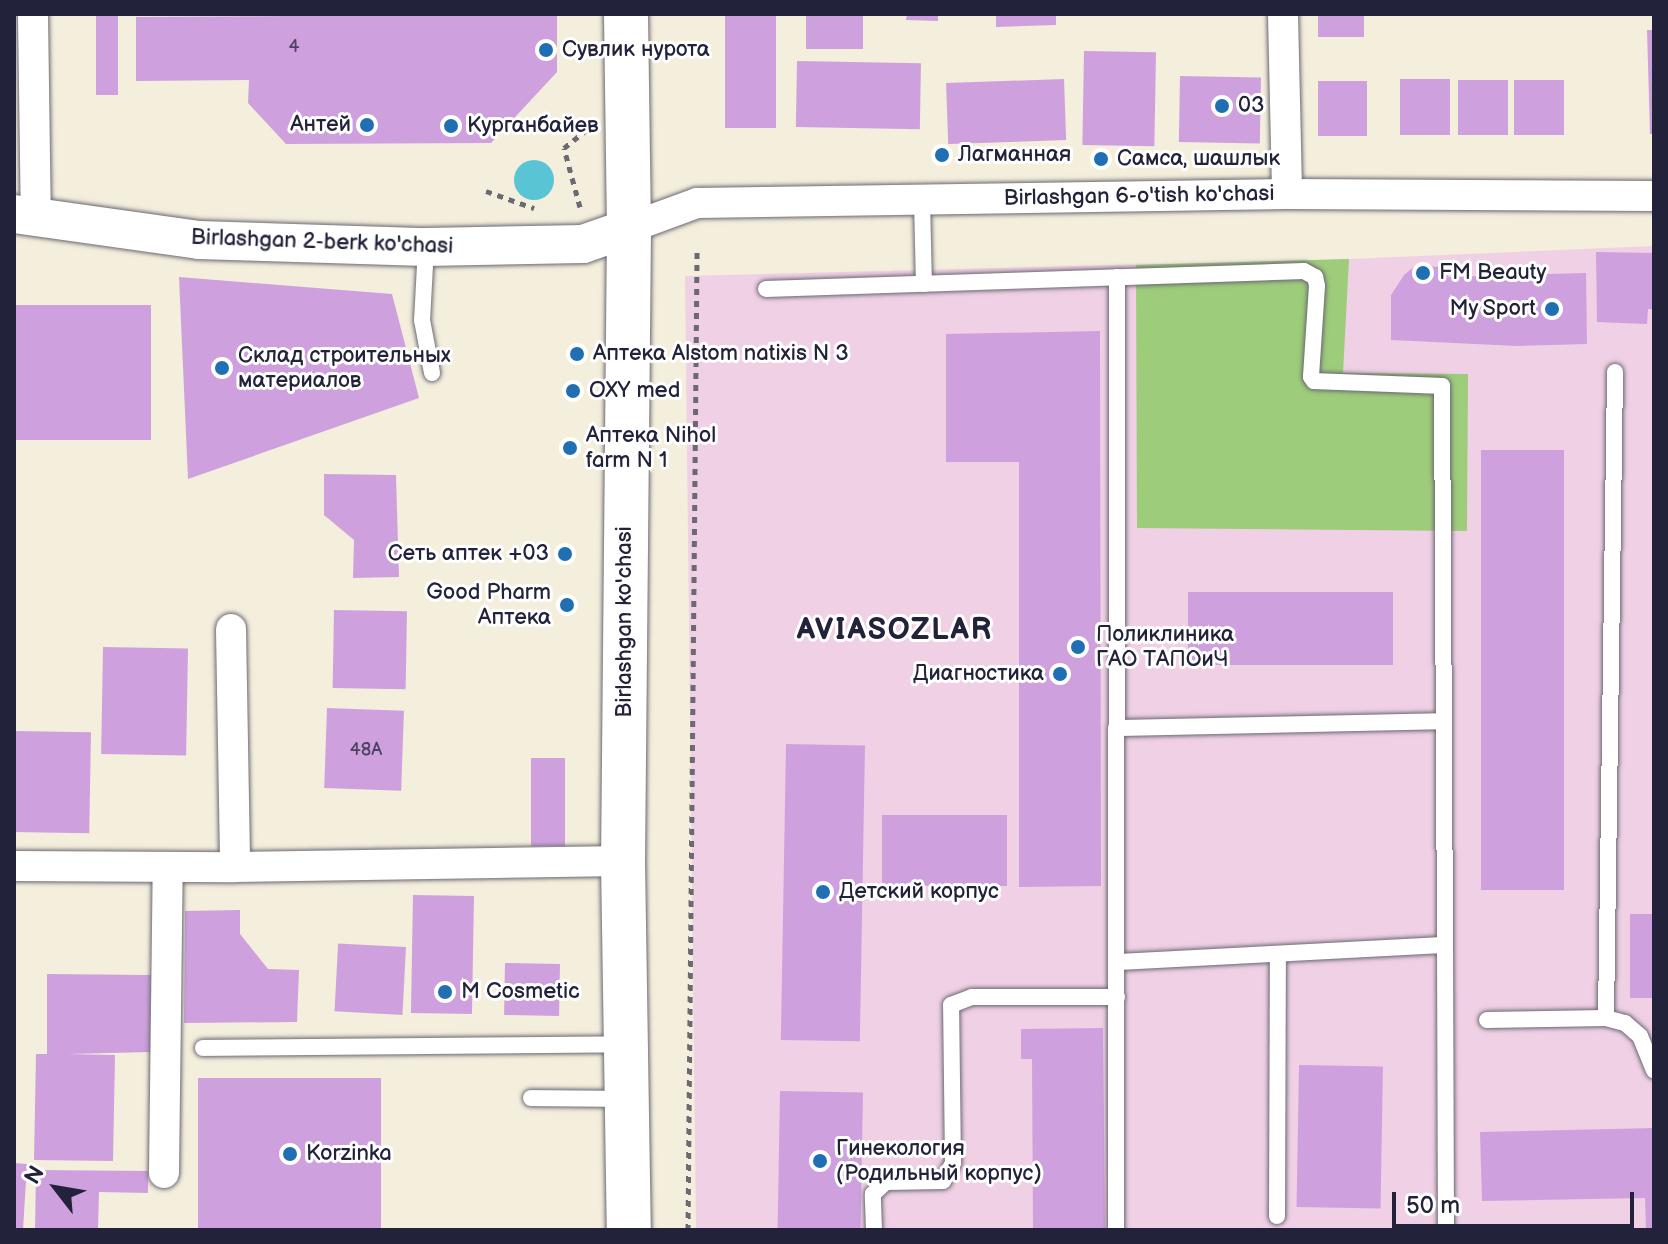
<!DOCTYPE html>
<html>
<head>
<meta charset="utf-8">
<style>
  body { margin:0 }
  #map { position:relative; width:1668px; height:1244px; overflow:hidden; background:#f4eedc; font-family:"Balsamiq Sans",sans-serif }
  div>[style] { position:absolute }
  [style*='--x'] { left:calc(var(--x)*1px); top:calc(var(--y)*1px); width:calc(var(--w)*1px); rotate:calc(var(--a)*1deg) }
  .built>* { inset:0; background:#f0d0e5 }
  .green>* { inset:0; background:#9dcc7a }
  .water>* { inset:0; background:#59c4d4 }
  .round { border-radius:50% }
  .building>* { inset:0; background:#cea1de; transform-origin:0 0 }
  .path>* { height:5px; margin-top:-2.5px; transform-origin:0; background:repeating-linear-gradient(90deg,#6c6973 0 6px,transparent 0 12px) }
  .roads { filter:drop-shadow(0 0 2px #6c6973) drop-shadow(0 0 2px #6c6973) }
  .service>* { height:16px; margin:-8px; padding:0 8px; transform-origin:8px; border-radius:8px; background:#fff }
  .minor>* { height:30px; margin:-15px; padding:0 15px; transform-origin:15px; border-radius:15px; background:#fff }
  .tertiary>* { height:38px; margin:-19px; padding:0 19px; transform-origin:19px; border-radius:19px; background:#fff }
  .secondary>* { height:44px; margin:-22px; padding:0 22px; transform-origin:22px; border-radius:22px; background:#fff }
  .dots>* { width:22px; height:22px; translate:-50% -50%; box-sizing:border-box; border:4px solid #fff; border-radius:50% }
  span { translate:-50% -50%; white-space:nowrap; text-align:center; line-height:1.15; -webkit-text-stroke:6px #fff; paint-order:stroke }
  .number-label { font-size:18px; color:#4d4264 }
  .number-label span { -webkit-text-stroke-width:0 }
  .poi-label { font-size:22px; color:#22223b }
  .left { translate:0 -50%; text-align:left }
  .right { translate:-100% -50%; text-align:right }
  .street-label { font-size:22px; color:#22223b }
  .district-label { font-size:30px; color:#22223b; font-weight:700; letter-spacing:2px }
  .frame { position:absolute; inset:0; border:16px solid #22223b; pointer-events:none }
  .north { position:absolute; left:16px; top:1148px; width:80px; height:80px; -webkit-text-stroke:6px #fff; paint-order:stroke; rotate:301deg; font-size:22px; font-weight:700; line-height:32px; text-align:center; color:#22223b }
  .north::after { content:''; display:block; margin:auto; width:28px; height:36px; background:#22223b; clip-path:polygon(50% 0,100% 100%,50% 72%,0 100%) }
  .scale { position:absolute; left:1392px; top:1192px; width:242px; height:36px; box-sizing:border-box; border:4px solid #22223b; border-top:0; padding-left:10px; font-size:24px; line-height:28px; white-space:nowrap; color:#22223b; -webkit-text-stroke:6px #fff; paint-order:stroke }
</style>
</head>
<body>
<div id="map">
  <div class="built">
    <div style="clip-path:polygon(1654px 246px,1654px 1230px,696px 1230px,685px 276px,1349px 259px)"></div>
  </div>
  <div class="green">
    <div style="clip-path:polygon(1349px 259px,1343px 373px,1468px 374px,1467px 531px,1137px 528px,1136px 265px)"></div>
  </div>
  <div class="water">
    <div class="round" style="left:514px;top:160px;width:40px;height:40px"></div>
  </div>
  <div class="building">
    <div style="clip-path:polygon(557px 14px,557px 72px,491px 143px,286px 144px,248px 103px,249px 80px,136px 81px,136px 17px)"></div>
    <div style="left:725px;top:14px;width:51px;height:114px"></div>
    <div style="left:806px;top:14px;width:57px;height:35px"></div>
    <div style="clip-path:polygon(907px 14px,938px 14px,938px 21px,906px 20px)"></div>
    <div style="clip-path:polygon(996px 14px,1056px 14px,1056px 25px,996px 27px)"></div>
    <div style="left:1318px;top:14px;width:46px;height:23px"></div>
    <div style="left:96px;top:16px;width:22px;height:79px"></div>
    <div style="clip-path:polygon(1647px 30px,1654px 30px,1654px 134px,1650px 134px)"></div>
    <div style="left:1084px;top:51px;width:72px;height:94px;rotate:1deg"></div>
    <div style="left:797px;top:61px;width:124px;height:66px;rotate:1deg"></div>
    <div style="left:1180px;top:76px;width:81px;height:66px;rotate:1deg"></div>
    <div style="left:1064px;top:79px;width:61px;height:118px;rotate:88deg"></div>
    <div style="left:1400px;top:79px;width:50px;height:56px"></div>
    <div style="left:1458px;top:80px;width:50px;height:55px"></div>
    <div style="left:1514px;top:80px;width:50px;height:55px"></div>
    <div style="left:1318px;top:81px;width:49px;height:55px"></div>
    <div style="clip-path:polygon(1596px 252px,1654px 253px,1654px 309px,1648px 309px,1647px 324px,1597px 322px)"></div>
    <div style="clip-path:polygon(1415px 266px,1445px 267px,1448px 277px,1586px 273px,1587px 344px,1517px 346px,1391px 340px,1391px 295px,1404px 275px)"></div>
    <div style="clip-path:polygon(179px 277px,392px 294px,419px 398px,188px 479px)"></div>
    <div style="left:151px;top:305px;width:135px;height:137px;rotate:90deg"></div>
    <div style="clip-path:polygon(1100px 331px,1101px 886px,1019px 887px,1019px 462px,946px 462px,946px 334px)"></div>
    <div style="left:1564px;top:450px;width:440px;height:83px;rotate:90deg"></div>
    <div style="clip-path:polygon(324px 474px,396px 475px,399px 577px,353px 578px,354px 540px,324px 515px)"></div>
    <div style="left:1393px;top:592px;width:73px;height:205px;rotate:90deg"></div>
    <div style="left:334px;top:610px;width:73px;height:78px;rotate:1deg"></div>
    <div style="left:103px;top:647px;width:85px;height:107px;rotate:1deg"></div>
    <div style="left:327px;top:708px;width:77px;height:80px;rotate:2deg"></div>
    <div style="left:14px;top:731px;width:77px;height:101px;rotate:1deg"></div>
    <div style="left:786px;top:744px;width:79px;height:296px;rotate:1deg"></div>
    <div style="left:531px;top:758px;width:34px;height:88px"></div>
    <div style="left:882px;top:815px;width:125px;height:71px"></div>
    <div style="left:413px;top:895px;width:61px;height:118px;rotate:1deg"></div>
    <div style="clip-path:polygon(240px 910px,240px 934px,268px 969px,299px 970px,297px 1022px,184px 1023px,185px 911px)"></div>
    <div style="left:1630px;top:914px;width:24px;height:84px"></div>
    <div style="left:406px;top:947px;width:68px;height:68px;rotate:93deg"></div>
    <div style="left:505px;top:963px;width:55px;height:52px;rotate:1deg"></div>
    <div style="clip-path:polygon(47px 974px,151px 975px,150px 1052px,68px 1054px,115px 1055px,113px 1161px,34px 1160px,36px 1054px,47px 1054px)"></div>
    <div style="clip-path:polygon(1103px 1028px,1105px 1230px,1033px 1230px,1032px 1059px,1021px 1059px,1021px 1029px)"></div>
    <div style="left:1299px;top:1065px;width:84px;height:142px;rotate:1deg"></div>
    <div style="left:198px;top:1078px;width:183px;height:152px"></div>
    <div style="left:780px;top:1091px;width:83px;height:139px;rotate:1deg"></div>
    <div style="clip-path:polygon(1654px 1128px,1654px 1230px,1646px 1230px,1645px 1198px,1482px 1201px,1480px 1132px)"></div>
    <div style="clip-path:polygon(14px 1163px,27px 1164px,23px 1230px,14px 1230px)"></div>
    <div style="clip-path:polygon(36px 1170px,148px 1171px,148px 1193px,99px 1192px,98px 1230px,35px 1230px)"></div>
  </div>
  <div class="path">
    <div style="--x:486;--y:191;--w:51;--a:19.5"></div>
    <div style="--x:580;--y:207;--w:61;--a:-105.2"></div>
    <div style="--x:564;--y:148;--w:33;--a:-39"></div>
    <div style="--x:688;--y:1230;--w:982;--a:-89.47"></div>
  </div>
  <div class="roads">
    <div class="service">
      <div style="--x:922;--y:199;--w:85;--a:88.7"></div>
      <div style="--x:426;--y:247;--w:73;--a:93.1"></div>
      <div style="--x:422;--y:320;--w:54;--a:79.3"></div>
      <div style="--x:766;--y:289;--w:538;--a:-1.92"></div>
      <div style="--x:1304;--y:271;--w:13;--a:29"></div>
      <div style="--x:1315;--y:277;--w:9;--a:77"></div>
      <div style="--x:1317;--y:286;--w:91;--a:93.8"></div>
      <div style="--x:1311;--y:377;--w:5;--a:53"></div>
      <div style="--x:1314;--y:381;--w:128;--a:2.2"></div>
      <div style="--x:1442;--y:386;--w:559;--a:89.69"></div>
      <div style="--x:1116;--y:728;--w:328;--a:-1.2"></div>
      <div style="--x:1117;--y:962;--w:328;--a:-3"></div>
      <div style="--x:1445;--y:945;--w:285;--a:89.8"></div>
      <div style="--x:1606;--y:1018;--w:646;--a:-89.2"></div>
      <div style="--x:1487;--y:1020;--w:119;--a:-1"></div>
      <div style="--x:1606;--y:1018;--w:20;--a:15"></div>
      <div style="--x:1625;--y:1023;--w:20;--a:41"></div>
      <div style="--x:1640;--y:1036;--w:37;--a:68"></div>
      <div style="--x:203;--y:1048;--w:420;--a:-0.5"></div>
      <div style="--x:531;--y:1098;--w:92;--a:0.6"></div>
      <div style="--x:1277;--y:1216;--w:262;--a:-89.8"></div>
      <div style="--x:874;--y:1230;--w:36;--a:-92"></div>
      <div style="--x:873;--y:1194;--w:18;--a:-43"></div>
      <div style="--x:886;--y:1182;--w:57;--a:-1"></div>
      <div style="--x:943;--y:1181;--w:21;--a:-61"></div>
      <div style="--x:953;--y:1163;--w:158;--a:-90.7"></div>
      <div style="--x:951;--y:1005;--w:22;--a:-21"></div>
      <div style="--x:972;--y:997;--w:145;--a:0"></div>
      <div style="--x:1116;--y:1230;--w:953;--a:-89.94"></div>
    </div>
    <div class="minor">
      <div style="--x:33;--y:14;--w:204;--a:89.2"></div>
      <div style="--x:1283;--y:14;--w:180;--a:88.7"></div>
      <div style="--x:629;--y:228;--w:72;--a:-20.2"></div>
      <div style="--x:697;--y:203;--w:590;--a:-0.87"></div>
      <div style="--x:1287;--y:194;--w:367;--a:0.3"></div>
      <div style="--x:231;--y:629;--w:238;--a:89"></div>
      <div style="--x:14;--y:866;--w:221;--a:0.3"></div>
      <div style="--x:235;--y:867;--w:388;--a:-0.9"></div>
      <div style="--x:164;--y:1173;--w:306;--a:-89.3"></div>
    </div>
    <div class="tertiary">
      <div style="--x:14;--y:214;--w:187;--a:8"></div>
      <div style="--x:199;--y:240;--w:227;--a:1.8"></div>
      <div style="--x:426;--y:247;--w:157;--a:-1.1"></div>
      <div style="--x:583;--y:244;--w:49;--a:-19.2"></div>
    </div>
    <div class="secondary">
      <div style="--x:626;--y:14;--w:214;--a:89.2"></div>
      <div style="--x:629;--y:228;--w:633;--a:90.54"></div>
      <div style="--x:623;--y:861;--w:369;--a:89.1"></div>
    </div>
  </div>
  <div class="dots">
    <div style="left:546px;top:50px;background:#1f6fb2"></div>
    <div style="left:1222px;top:106px;background:#1f6fb2"></div>
    <div style="left:367px;top:125px;background:#1f6fb2"></div>
    <div style="left:451px;top:126px;background:#1f6fb2"></div>
    <div style="left:942px;top:155px;background:#1f6fb2"></div>
    <div style="left:1101px;top:159px;background:#1f6fb2"></div>
    <div style="left:1423px;top:273px;background:#1f6fb2"></div>
    <div style="left:1552px;top:309px;background:#1f6fb2"></div>
    <div style="left:577px;top:354px;background:#1f6fb2"></div>
    <div style="left:222px;top:368px;background:#1f6fb2"></div>
    <div style="left:573px;top:391px;background:#1f6fb2"></div>
    <div style="left:570px;top:448px;background:#1f6fb2"></div>
    <div style="left:565px;top:554px;background:#1f6fb2"></div>
    <div style="left:567px;top:605px;background:#1f6fb2"></div>
    <div style="left:1078px;top:647px;background:#1f6fb2"></div>
    <div style="left:1060px;top:674px;background:#1f6fb2"></div>
    <div style="left:823px;top:892px;background:#1f6fb2"></div>
    <div style="left:445px;top:992px;background:#1f6fb2"></div>
    <div style="left:290px;top:1154px;background:#1f6fb2"></div>
    <div style="left:820px;top:1161px;background:#1f6fb2"></div>
  </div>
  <div class="number-label">
    <span style="left:294px;top:47px">4</span>
    <span style="left:366px;top:750px">48A</span>
  </div>
  <div class="poi-label">
    <span class="left" style="left:562px;top:50px">Сувлик нурота</span>
    <span class="left" style="left:1238px;top:106px">03</span>
    <span class="right" style="left:351px;top:125px">Антей</span>
    <span class="left" style="left:467px;top:126px">Курганбайев</span>
    <span class="left" style="left:958px;top:155px">Лагманная</span>
    <span class="left" style="left:1117px;top:159px">Самса, шашлык</span>
    <span class="left" style="left:1439px;top:273px">FM Beauty</span>
    <span class="right" style="left:1536px;top:309px">My Sport</span>
    <span class="left" style="left:593px;top:354px">Аптека Alstom natixis N 3</span>
    <span class="left" style="left:238px;top:368px">Склад строительных<br>материалов</span>
    <span class="left" style="left:589px;top:391px">OXY med</span>
    <span class="left" style="left:586px;top:448px">Аптека Nihol<br>farm N 1</span>
    <span class="right" style="left:549px;top:554px">Сеть аптек +03</span>
    <span class="right" style="left:551px;top:605px">Good Pharm<br>Аптека</span>
    <span class="left" style="left:1096px;top:647px">Поликлиника<br>ГАО ТАПОиЧ</span>
    <span class="right" style="left:1044px;top:674px">Диагностика</span>
    <span class="left" style="left:839px;top:892px">Детский корпус</span>
    <span class="left" style="left:461px;top:992px">M Cosmetic</span>
    <span class="left" style="left:836px;top:1161px">Гинекология<br>(Родильный корпус)</span>
    <span class="left" style="left:306px;top:1154px">Korzinka</span>
  </div>
  <div class="street-label">
    <span style="left:1139px;top:196px;rotate:-1deg">Birlashgan 6-o'tish ko'chasi</span>
    <span style="left:322px;top:242px;rotate:2deg">Birlashgan 2-berk ko'chasi</span>
    <span style="left:625px;top:622px;rotate:-90deg">Birlashgan ko'chasi</span>
  </div>
  <div class="district-label">
    <span style="left:895px;top:630px">AVIASOZLAR</span>
  </div>
  <div class="frame"></div>
  <div class="north">N</div>
  <div class="scale">50 m</div>
</div>
</body>
</html>
